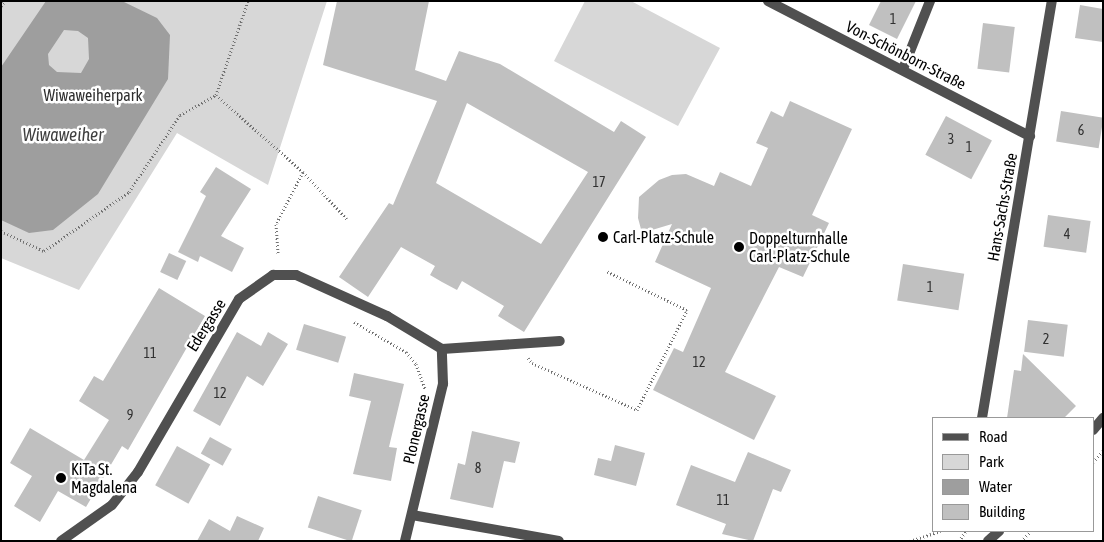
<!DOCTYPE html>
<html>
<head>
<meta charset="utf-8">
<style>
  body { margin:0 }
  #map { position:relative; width:1104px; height:542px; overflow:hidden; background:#fff; font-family:"Asap Condensed",sans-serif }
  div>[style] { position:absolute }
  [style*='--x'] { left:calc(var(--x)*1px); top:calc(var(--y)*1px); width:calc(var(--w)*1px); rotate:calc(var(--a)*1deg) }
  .green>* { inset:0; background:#d7d7d7 }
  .water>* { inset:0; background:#9e9e9e }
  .building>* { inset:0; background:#c0c0c0; transform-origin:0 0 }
  .path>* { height:3px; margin-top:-1.5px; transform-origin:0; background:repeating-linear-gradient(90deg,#727272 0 1px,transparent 0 3.5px) }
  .minor>* { height:10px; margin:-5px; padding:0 5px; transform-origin:5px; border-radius:5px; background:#505050 }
  .tertiary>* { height:10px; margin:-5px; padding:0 5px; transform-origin:5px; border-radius:5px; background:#505050 }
  .dots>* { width:14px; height:14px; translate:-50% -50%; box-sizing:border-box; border:2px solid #fff; border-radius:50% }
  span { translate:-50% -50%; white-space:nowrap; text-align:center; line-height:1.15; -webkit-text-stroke:5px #fff; paint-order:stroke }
  .number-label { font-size:14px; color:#303030 }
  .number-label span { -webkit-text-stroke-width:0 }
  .street-label { font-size:16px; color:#000 }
  .park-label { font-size:16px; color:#2e2e2e }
  .poi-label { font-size:16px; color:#000 }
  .left { translate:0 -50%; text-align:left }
  .water-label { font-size:18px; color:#3f3f3f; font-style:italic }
  .frame { position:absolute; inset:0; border:2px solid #000; pointer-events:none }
  .legend { position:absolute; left:932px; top:417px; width:162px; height:115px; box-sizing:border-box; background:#fff; border:1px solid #999; margin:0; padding:6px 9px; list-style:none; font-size:15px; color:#000 }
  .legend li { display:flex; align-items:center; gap:10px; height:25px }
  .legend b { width:25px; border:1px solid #999 }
</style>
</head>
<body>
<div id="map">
  <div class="green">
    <div style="clip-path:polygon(1px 1px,327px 1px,268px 185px,177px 133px,79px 290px,1px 258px)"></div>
    <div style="clip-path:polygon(585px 1px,631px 1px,720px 48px,678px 126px,554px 61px)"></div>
  </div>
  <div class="water">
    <div style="clip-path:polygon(evenodd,46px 1px,122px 1px,157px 18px,170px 35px,168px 79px,98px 194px,53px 230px,29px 233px,1px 220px,1px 67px,46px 1px,64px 30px,78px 31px,88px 38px,89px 59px,81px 73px,57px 72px,49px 65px,48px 54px,64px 30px)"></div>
  </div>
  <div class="building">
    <div style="clip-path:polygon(evenodd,337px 1px,429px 1px,415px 70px,446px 81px,459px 51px,500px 64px,614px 132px,621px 121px,646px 137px,524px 332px,498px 316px,504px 306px,462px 281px,457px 290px,442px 282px,430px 275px,435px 266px,401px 247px,368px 297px,339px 277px,389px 203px,393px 205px,437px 101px,323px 65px,337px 1px,467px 103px,588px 172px,541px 244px,436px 183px,467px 103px)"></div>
    <div style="clip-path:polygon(881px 1px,916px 1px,897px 39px,869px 25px)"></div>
    <div style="clip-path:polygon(1080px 5px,1103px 9px,1103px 42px,1075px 38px)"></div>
    <div style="left:983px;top:23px;width:32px;height:46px;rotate:7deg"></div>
    <div style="clip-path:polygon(790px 101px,852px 129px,812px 215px,829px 223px,803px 277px,779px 267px,725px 372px,776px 396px,754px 440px,653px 390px,674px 348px,683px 352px,711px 288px,655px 262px,672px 224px,642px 233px,638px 218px,639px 197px,659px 180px,672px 175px,686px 174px,714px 186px,720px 172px,751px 186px,768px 148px,756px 143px,771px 111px,783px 117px)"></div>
    <div style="left:1061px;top:111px;width:43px;height:31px;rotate:9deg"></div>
    <div style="left:946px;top:116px;width:52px;height:44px;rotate:28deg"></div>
    <div style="clip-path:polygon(216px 167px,251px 189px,221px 236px,244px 248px,232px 272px,200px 256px,198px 262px,178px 252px,206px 196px,200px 192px)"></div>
    <div style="left:1048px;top:215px;width:43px;height:32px;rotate:8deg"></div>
    <div style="left:169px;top:253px;width:19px;height:21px;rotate:25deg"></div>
    <div style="left:903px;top:264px;width:62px;height:37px;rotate:9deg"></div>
    <div style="clip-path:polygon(159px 288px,205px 316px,128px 450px,122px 446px,86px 507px,58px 491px,40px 522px,14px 506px,32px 476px,10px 463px,30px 428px,84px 460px,109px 420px,79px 401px,94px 376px,103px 381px)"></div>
    <div style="left:1028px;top:320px;width:40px;height:32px;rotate:7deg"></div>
    <div style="left:304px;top:324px;width:44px;height:27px;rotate:17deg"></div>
    <div style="clip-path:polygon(237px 332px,261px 346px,268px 332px,288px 344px,263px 386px,247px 376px,220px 426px,193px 411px)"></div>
    <div style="clip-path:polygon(1023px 354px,1076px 406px,1064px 418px,1007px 418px,1014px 370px,1021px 371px)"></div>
    <div style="clip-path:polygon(354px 373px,404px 384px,389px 447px,397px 448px,391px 481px,353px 474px,371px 401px,349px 396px)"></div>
    <div style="clip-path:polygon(472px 431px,520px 442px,515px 463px,504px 461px,493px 508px,450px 499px,458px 463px,465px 465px)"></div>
    <div style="left:210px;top:437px;width:25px;height:19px;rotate:29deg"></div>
    <div style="clip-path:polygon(615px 445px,645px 453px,636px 486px,594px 475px,598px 458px,611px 461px)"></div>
    <div style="left:177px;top:446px;width:38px;height:45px;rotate:29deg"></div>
    <div style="clip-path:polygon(748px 452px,791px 470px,781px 492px,773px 489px,753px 541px,722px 534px,726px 524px,676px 505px,691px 465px,735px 482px)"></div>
    <div style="left:318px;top:496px;width:46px;height:33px;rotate:18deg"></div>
    <div style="clip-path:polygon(237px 516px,264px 528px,258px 541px,197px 541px,209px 519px,230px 531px)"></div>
  </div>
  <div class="path">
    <div style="--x:1;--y:6;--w:6;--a:-51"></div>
    <div style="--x:216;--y:95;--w:116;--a:41.5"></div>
    <div style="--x:303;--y:172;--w:59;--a:117.4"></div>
    <div style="--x:276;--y:224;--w:30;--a:86"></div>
    <div style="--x:303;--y:172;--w:64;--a:46.9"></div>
    <div style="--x:1;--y:231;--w:47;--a:24.9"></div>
    <div style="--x:44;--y:251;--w:103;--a:-34.8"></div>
    <div style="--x:129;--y:192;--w:92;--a:-56.5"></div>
    <div style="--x:180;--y:115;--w:41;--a:-29.1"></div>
    <div style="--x:216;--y:95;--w:99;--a:-71.2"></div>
    <div style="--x:354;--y:322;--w:60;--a:30"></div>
    <div style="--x:406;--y:352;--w:16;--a:50"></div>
    <div style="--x:416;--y:364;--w:27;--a:70"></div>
    <div style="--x:528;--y:358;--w:6;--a:51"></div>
    <div style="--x:532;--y:363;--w:115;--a:24.1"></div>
    <div style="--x:637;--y:410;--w:112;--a:-63.4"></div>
    <div style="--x:687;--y:310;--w:90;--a:-154.3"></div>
    <div style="--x:1093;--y:462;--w:15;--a:-48"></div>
    <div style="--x:910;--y:541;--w:32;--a:-18"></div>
    <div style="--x:959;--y:541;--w:12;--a:-55"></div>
    <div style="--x:1021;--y:541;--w:14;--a:-45"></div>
  </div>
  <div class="minor">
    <div style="--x:768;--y:1;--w:295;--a:27.3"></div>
    <div style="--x:903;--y:69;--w:73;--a:-68.3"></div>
    <div style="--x:982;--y:418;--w:423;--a:-80.5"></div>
    <div style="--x:412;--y:515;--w:149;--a:10"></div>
    <div style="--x:61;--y:541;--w:62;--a:-35.2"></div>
    <div style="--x:112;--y:505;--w:42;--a:-51.8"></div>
    <div style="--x:138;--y:472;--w:200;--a:-59.7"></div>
    <div style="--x:239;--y:299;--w:42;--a:-35.2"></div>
    <div style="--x:273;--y:275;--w:23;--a:0"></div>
    <div style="--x:296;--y:275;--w:100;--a:24.3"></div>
    <div style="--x:387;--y:316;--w:64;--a:31"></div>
    <div style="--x:442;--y:349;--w:118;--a:-3.9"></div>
    <div style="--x:405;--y:541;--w:162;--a:-76.4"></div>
    <div style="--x:443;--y:384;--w:35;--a:-92"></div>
  </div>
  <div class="tertiary">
    <div style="--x:1093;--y:430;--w:16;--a:-50"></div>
    <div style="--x:988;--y:541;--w:15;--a:-42"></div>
  </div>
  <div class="dots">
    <div style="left:603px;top:237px;background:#000"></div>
    <div style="left:739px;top:247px;background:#000"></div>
    <div style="left:61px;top:478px;background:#000"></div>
  </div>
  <div class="number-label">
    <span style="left:893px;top:19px">1</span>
    <span style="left:1081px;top:130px">6</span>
    <span style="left:951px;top:139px">3</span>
    <span style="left:969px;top:147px">1</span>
    <span style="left:599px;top:182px">17</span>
    <span style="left:1067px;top:234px">4</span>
    <span style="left:930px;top:287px">1</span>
    <span style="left:1046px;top:339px">2</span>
    <span style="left:150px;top:353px">11</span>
    <span style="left:699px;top:362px">12</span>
    <span style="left:220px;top:393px">12</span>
    <span style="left:130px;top:415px">9</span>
    <span style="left:478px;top:468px">8</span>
    <span style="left:723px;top:500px">11</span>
  </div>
  <div class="street-label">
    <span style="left:906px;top:55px;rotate:27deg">Von-Schönborn-Straße</span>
    <span style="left:1002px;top:207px;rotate:-80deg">Hans-Sachs-Straße</span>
    <span style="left:206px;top:325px;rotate:-58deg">Edergasse</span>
    <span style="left:416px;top:429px;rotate:-77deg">Plonergasse</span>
  </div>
  <div class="park-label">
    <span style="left:93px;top:95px">Wiwaweiherpark</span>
  </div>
  <div class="poi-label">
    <span class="left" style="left:613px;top:237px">Carl-Platz-Schule</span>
    <span class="left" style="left:749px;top:247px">Doppelturnhalle<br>Carl-Platz-Schule</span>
    <span class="left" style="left:71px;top:478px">KiTa St.<br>Magdalena</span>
  </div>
  <div class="water-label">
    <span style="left:63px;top:135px">Wiwaweiher</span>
  </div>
  <div class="frame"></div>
  <ul class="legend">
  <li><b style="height:6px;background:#505050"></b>Road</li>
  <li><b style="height:14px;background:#d7d7d7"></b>Park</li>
  <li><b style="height:14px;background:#9e9e9e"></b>Water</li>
  <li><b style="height:14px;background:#c0c0c0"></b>Building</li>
  </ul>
</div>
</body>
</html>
